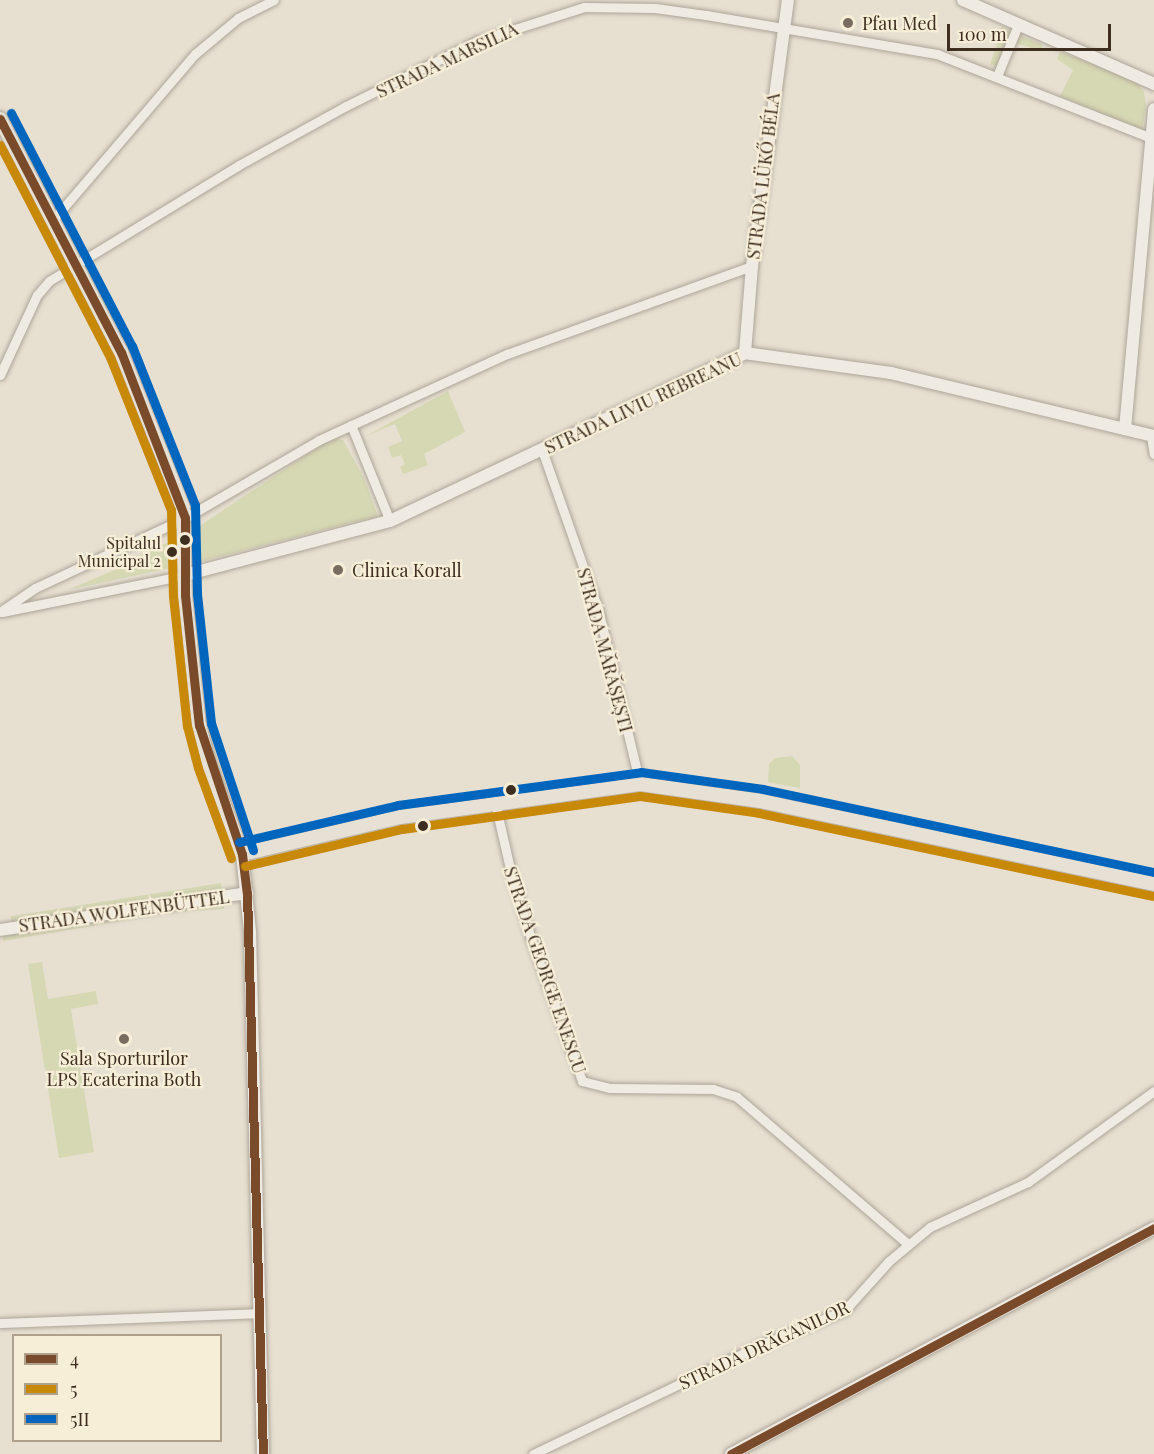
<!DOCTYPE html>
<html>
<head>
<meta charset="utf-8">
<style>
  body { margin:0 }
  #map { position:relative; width:1154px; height:1454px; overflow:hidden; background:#e7e0d1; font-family:"Playfair Display",serif }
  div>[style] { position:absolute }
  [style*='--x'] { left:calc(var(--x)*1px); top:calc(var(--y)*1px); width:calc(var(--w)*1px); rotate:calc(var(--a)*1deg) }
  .green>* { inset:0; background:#d6d7b3; transform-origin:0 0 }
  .roads { filter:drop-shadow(0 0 2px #ada599) drop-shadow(0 0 2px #ada599) }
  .street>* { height:9px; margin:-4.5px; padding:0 4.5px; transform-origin:4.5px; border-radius:4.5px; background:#efebe3 }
  .secondary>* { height:12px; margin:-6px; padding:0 6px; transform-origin:6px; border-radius:6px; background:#efebe3 }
  .primary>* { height:14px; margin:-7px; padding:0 7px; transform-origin:7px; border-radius:7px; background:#e6e1d4 }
  .bus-1>* { height:9px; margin:-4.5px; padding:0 4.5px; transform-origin:4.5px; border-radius:4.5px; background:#7a4b2a }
  .bus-2>* { height:9px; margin:-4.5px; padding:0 4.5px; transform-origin:4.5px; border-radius:4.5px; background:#c88808 }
  .bus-3>* { height:9px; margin:-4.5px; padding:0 4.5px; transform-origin:4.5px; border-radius:4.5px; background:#0065bd }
  .dots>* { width:16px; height:16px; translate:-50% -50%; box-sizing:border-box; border:3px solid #f7eed8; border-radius:50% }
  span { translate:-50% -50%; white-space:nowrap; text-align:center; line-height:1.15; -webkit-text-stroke:4.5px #f7eed8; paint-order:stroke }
  .bus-label { font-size:16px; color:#3d2e20 }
  .right { translate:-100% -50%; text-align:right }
  .poi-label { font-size:18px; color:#3d2e20 }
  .left { translate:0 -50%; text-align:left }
  .street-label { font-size:18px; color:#3d2e20 }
  .legend { position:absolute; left:12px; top:1334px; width:210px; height:108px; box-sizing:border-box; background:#f7eed8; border:2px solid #ada18e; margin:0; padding:8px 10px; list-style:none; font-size:18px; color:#3d2e20 }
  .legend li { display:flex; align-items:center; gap:12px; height:30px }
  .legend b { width:30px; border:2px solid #ada18e }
  .scale { position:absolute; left:947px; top:24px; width:164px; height:27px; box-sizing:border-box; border:3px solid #3d2e20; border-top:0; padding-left:8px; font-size:18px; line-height:21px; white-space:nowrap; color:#3d2e20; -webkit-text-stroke:4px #f7eed8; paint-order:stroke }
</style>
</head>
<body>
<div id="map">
  <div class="green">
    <div style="clip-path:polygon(1002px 26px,1011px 32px,998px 66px,990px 65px)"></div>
    <div style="clip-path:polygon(1019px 35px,1042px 44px,1042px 51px,1016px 43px)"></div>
    <div style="clip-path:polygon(1060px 52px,1134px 78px,1144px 92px,1146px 106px,1142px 131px,1060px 96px,1073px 70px,1057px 59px)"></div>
    <div style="clip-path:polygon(448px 391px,465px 432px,424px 454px,428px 465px,403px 474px,400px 467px,405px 464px,401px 455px,392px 458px,388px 447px,402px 441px,395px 424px,366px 436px)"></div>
    <div style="clip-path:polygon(333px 437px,343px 440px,364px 478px,378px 516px,195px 563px,195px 529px)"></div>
    <div style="clip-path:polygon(178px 538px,180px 566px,67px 590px,134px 562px,132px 558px)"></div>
    <div style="clip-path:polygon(792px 756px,800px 765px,800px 788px,768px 782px,769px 764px,775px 758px)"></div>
    <div style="left:221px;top:883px;width:6px;height:213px;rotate:81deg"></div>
    <div style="clip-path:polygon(224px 903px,224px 909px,175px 912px,3px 941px,3px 935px)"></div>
    <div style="clip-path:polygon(42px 962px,48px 999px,96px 991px,98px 1004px,71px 1009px,94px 1152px,59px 1158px,28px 964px)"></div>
  </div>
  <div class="roads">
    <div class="street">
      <div style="--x:997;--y:76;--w:55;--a:-67.6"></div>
      <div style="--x:53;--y:220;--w:218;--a:-49.5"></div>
      <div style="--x:195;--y:54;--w:56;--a:-39.9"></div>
      <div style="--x:238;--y:18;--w:40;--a:-26.6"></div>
      <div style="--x:0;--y:375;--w:88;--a:-65.2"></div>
      <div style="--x:37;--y:295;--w:18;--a:-49"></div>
      <div style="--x:49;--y:281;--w:223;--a:-31.4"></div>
      <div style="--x:239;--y:165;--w:122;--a:-28.9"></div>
      <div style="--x:346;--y:106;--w:146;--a:-26.4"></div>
      <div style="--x:477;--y:41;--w:112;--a:-17.6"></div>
      <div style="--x:584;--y:7;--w:71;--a:0.8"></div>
      <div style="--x:655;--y:8;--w:51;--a:7.8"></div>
      <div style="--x:706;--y:15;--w:234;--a:9.6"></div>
      <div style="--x:937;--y:54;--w:233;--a:21.4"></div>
      <div style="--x:351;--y:425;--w:104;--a:67.9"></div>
      <div style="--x:1151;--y:436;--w:18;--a:81"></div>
      <div style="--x:542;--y:450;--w:169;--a:70.6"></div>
      <div style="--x:598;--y:609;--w:180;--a:76.5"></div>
      <div style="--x:0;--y:612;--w:42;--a:-34.4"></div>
      <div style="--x:35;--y:588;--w:166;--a:-25"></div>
      <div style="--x:185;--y:518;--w:155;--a:-30.2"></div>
      <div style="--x:319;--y:440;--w:207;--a:-24.6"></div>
      <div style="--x:507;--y:354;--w:260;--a:-19.8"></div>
      <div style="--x:2;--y:612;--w:187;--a:-11.4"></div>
      <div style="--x:495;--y:803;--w:72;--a:77.1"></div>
      <div style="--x:511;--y:873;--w:72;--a:73.1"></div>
      <div style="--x:532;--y:942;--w:148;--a:70.2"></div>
      <div style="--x:582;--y:1081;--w:29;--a:14"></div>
      <div style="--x:610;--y:1088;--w:103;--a:0.6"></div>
      <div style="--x:713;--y:1089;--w:25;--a:18"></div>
      <div style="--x:737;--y:1097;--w:224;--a:40.7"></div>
      <div style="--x:0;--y:1323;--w:258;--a:-2.2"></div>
      <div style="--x:533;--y:1454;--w:245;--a:-25.6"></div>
      <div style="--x:754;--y:1348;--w:99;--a:-22.7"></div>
      <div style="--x:845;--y:1310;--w:66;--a:-48.1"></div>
      <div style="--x:889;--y:1261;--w:53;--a:-39.7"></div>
      <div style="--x:930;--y:1227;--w:108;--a:-24.7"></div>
      <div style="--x:1028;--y:1182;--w:155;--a:-35.8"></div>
    </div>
    <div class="secondary">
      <div style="--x:963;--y:0;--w:209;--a:23.7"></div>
      <div style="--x:745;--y:353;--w:87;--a:-85.4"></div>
      <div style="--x:752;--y:266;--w:268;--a:-82.3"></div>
      <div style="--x:1125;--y:429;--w:321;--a:-84.8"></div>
      <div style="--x:185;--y:575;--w:212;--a:-14.8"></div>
      <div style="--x:390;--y:521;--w:393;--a:-25.3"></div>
      <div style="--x:745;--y:353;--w:147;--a:7.8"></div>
      <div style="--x:891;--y:373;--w:270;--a:13.5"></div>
      <div style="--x:242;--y:854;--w:77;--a:84.1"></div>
      <div style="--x:250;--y:931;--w:523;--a:88.58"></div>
      <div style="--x:0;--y:930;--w:250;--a:-8.5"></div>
      <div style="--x:731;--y:1454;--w:480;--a:-28.1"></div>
    </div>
    <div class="primary">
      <div style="--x:0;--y:119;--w:263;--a:62.6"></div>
      <div style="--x:121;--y:352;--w:168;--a:68.3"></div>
      <div style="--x:183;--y:508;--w:87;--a:88.7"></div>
      <div style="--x:185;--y:595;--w:131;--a:83.9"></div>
      <div style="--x:199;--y:725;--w:40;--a:75.6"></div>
      <div style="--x:209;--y:764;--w:96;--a:69.9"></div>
      <div style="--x:242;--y:854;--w:162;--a:-13.2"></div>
      <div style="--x:400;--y:817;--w:242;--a:-7.8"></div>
      <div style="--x:640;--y:784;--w:122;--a:8"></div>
      <div style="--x:761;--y:801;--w:402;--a:11.9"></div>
    </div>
  </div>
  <div class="bus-1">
    <div style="--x:0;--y:119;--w:263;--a:62.6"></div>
    <div style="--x:121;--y:352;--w:178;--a:68.9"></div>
    <div style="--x:185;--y:518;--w:77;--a:90"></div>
    <div style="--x:185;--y:595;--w:131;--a:83.9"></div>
    <div style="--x:199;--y:725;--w:136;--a:71.6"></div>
    <div style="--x:242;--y:854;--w:39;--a:83"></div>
    <div style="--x:247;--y:893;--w:561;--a:88.37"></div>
    <div style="--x:731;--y:1454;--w:480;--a:-28.1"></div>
  </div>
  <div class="bus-2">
    <div style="--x:0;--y:145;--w:239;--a:62.6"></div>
    <div style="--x:110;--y:357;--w:165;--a:68.3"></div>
    <div style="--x:171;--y:510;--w:86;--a:88.7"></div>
    <div style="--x:173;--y:596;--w:131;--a:83.9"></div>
    <div style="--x:187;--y:726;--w:43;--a:75.3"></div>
    <div style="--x:198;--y:768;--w:96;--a:69.9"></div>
    <div style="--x:245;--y:866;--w:161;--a:-13.3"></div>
    <div style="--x:402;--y:829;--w:240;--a:-7.9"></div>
    <div style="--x:640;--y:796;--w:120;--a:8.1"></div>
    <div style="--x:759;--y:813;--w:402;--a:11.9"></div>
  </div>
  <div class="bus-3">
    <div style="--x:11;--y:113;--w:263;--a:62.6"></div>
    <div style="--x:132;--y:346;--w:171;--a:68.4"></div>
    <div style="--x:195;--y:505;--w:89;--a:88.7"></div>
    <div style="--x:197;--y:594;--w:130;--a:83.8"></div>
    <div style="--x:211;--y:723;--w:134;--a:71.7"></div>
    <div style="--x:239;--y:842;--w:163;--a:-13.1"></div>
    <div style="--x:398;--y:805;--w:245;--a:-7.7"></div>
    <div style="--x:641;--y:772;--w:123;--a:7.9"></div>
    <div style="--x:763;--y:789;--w:400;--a:12"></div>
  </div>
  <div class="dots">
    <div style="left:848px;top:23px;background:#786c5e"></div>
    <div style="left:185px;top:540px;background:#3d2e20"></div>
    <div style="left:172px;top:552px;background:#3d2e20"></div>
    <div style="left:338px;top:570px;background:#786c5e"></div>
    <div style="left:511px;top:790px;background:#3d2e20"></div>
    <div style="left:423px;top:826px;background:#3d2e20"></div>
    <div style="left:124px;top:1039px;background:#786c5e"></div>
  </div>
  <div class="bus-label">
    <span class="right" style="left:161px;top:552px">Spitalul<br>Municipal 2</span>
  </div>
  <div class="poi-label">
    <span class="left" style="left:862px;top:23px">Pfau Med</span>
    <span class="left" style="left:352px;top:570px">Clinica Korall</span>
    <span style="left:124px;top:1069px">Sala Sporturilor<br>LPS Ecaterina Both</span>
  </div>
  <div class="street-label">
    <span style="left:447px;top:60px;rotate:-25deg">STRADA MARSILIA</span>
    <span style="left:763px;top:176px;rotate:-83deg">STRADA LÜKŐ BÉLA</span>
    <span style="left:643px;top:403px;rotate:-25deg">STRADA LIVIU REBREANU</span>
    <span style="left:605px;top:650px;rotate:75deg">STRADA MĂRĂȘEȘTI</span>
    <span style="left:124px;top:911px;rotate:-8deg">STRADA WOLFENBÜTTEL</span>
    <span style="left:545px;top:970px;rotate:71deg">STRADA GEORGE ENESCU</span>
    <span style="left:764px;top:1345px;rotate:-25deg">STRADA DRĂGANILOR</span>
  </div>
  <ul class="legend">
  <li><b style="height:8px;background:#7a4b2a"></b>4</li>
  <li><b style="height:8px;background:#c88808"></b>5</li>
  <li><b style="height:8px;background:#0065bd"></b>5II</li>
  </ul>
  <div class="scale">100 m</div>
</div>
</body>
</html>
